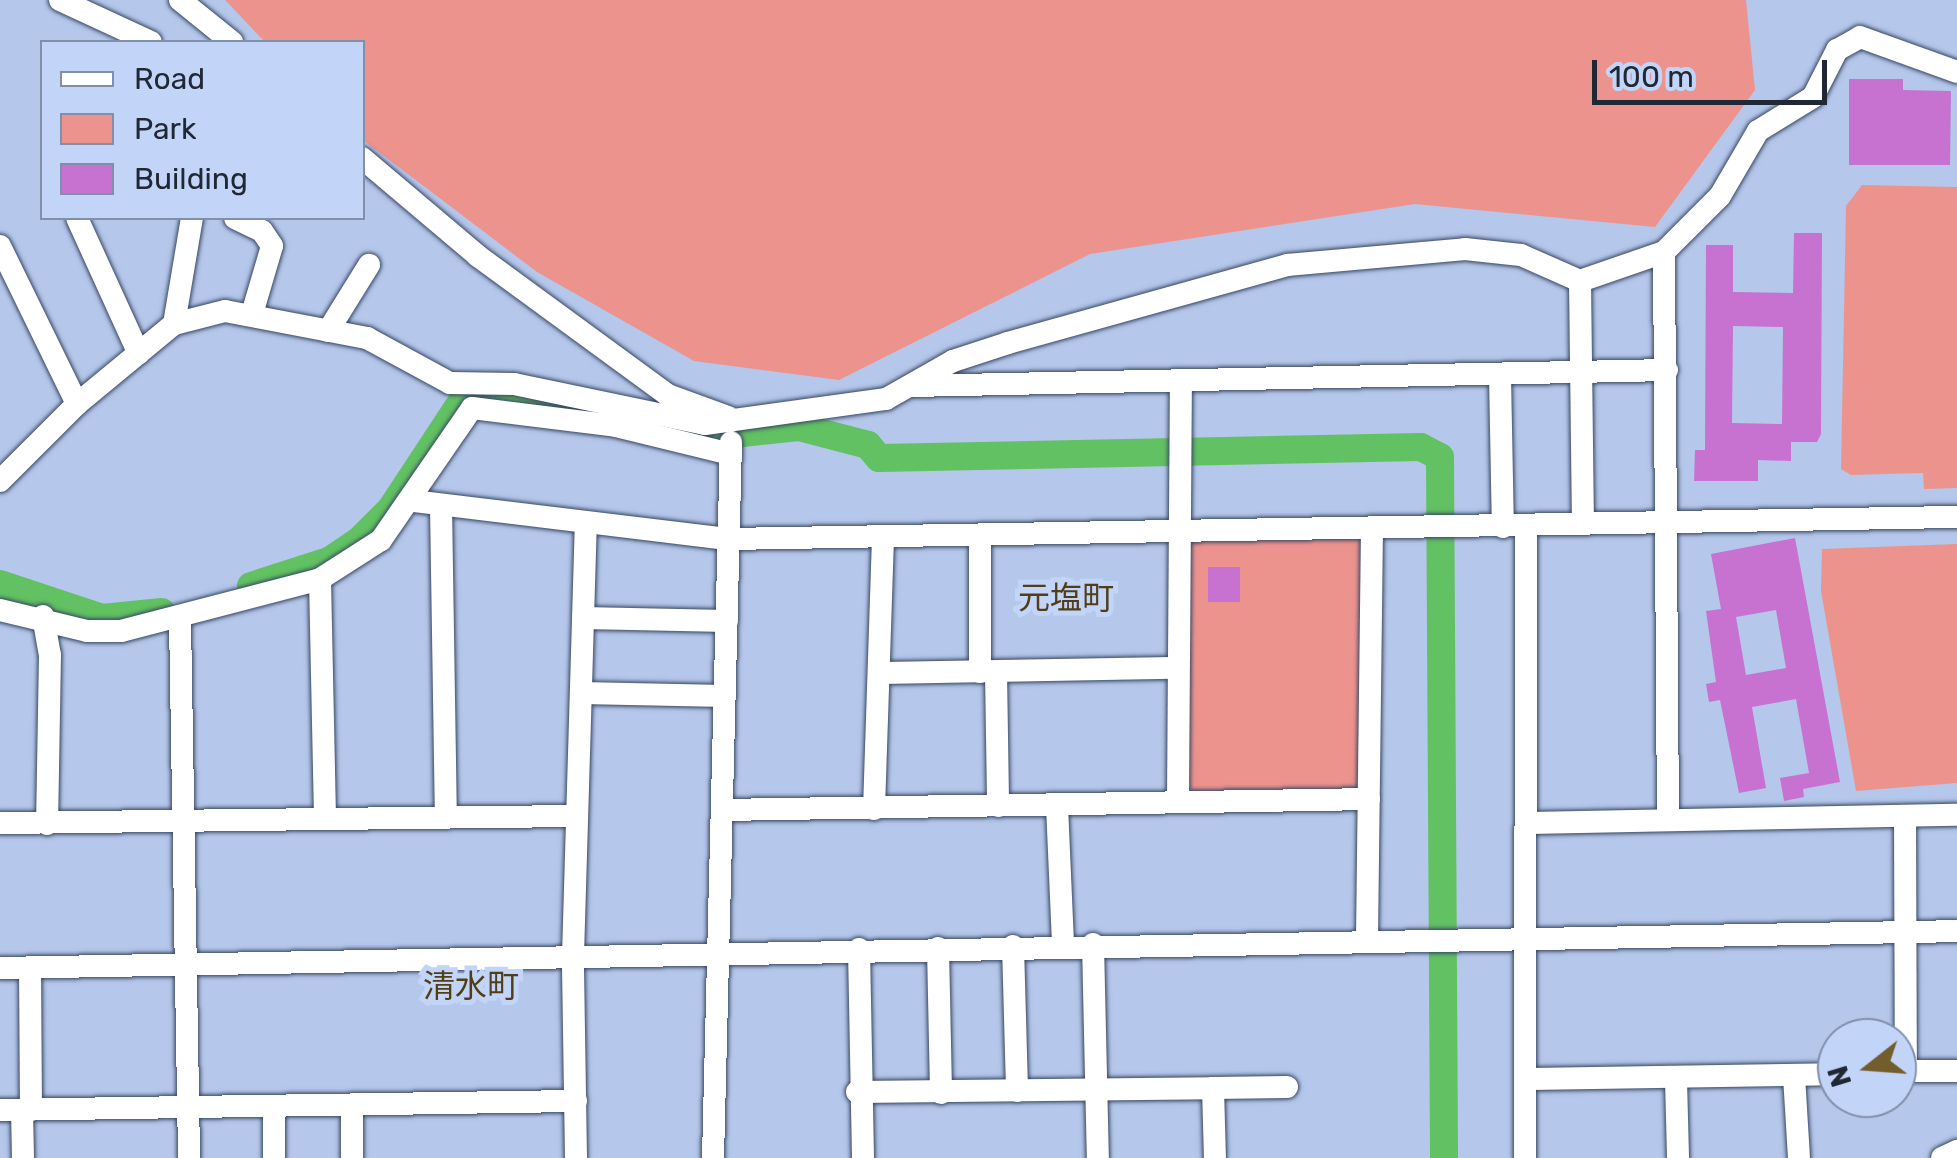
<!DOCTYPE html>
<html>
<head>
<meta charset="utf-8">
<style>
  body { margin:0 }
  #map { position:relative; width:1957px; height:1158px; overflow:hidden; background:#b5c7eb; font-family:Rubik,"Noto Sans JP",sans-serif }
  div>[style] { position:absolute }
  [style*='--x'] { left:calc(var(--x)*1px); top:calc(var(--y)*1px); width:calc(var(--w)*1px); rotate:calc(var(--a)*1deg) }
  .green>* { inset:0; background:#ed938e }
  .river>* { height:28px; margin:-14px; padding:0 14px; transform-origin:14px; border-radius:14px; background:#62c162 }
  .building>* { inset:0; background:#c772d0; transform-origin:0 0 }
  .roads { filter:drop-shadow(0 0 2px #374663) drop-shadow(0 0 2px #374663) }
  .minor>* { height:22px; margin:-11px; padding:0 11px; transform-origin:11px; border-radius:11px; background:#fff }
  span { translate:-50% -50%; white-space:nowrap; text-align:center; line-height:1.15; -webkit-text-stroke:10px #c2d4f8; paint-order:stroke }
  .quarter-label { font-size:32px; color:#503e17 }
  .legend { position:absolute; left:40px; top:40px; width:325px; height:180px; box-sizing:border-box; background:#c2d4f8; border:2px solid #828faa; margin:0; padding:12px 18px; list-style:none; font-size:30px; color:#212835 }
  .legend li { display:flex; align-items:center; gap:20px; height:50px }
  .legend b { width:50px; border:2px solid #828faa }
  .north { position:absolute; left:1817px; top:1018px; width:100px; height:100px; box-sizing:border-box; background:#c2d4f8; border:2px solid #828faa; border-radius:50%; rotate:253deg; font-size:28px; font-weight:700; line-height:40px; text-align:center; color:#212835 }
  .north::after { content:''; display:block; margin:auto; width:35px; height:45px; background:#745d2d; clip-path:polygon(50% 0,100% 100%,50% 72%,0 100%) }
  .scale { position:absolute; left:1592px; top:60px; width:235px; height:45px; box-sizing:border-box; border:5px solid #212835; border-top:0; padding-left:12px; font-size:30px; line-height:35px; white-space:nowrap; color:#212835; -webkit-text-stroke:8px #c2d4f8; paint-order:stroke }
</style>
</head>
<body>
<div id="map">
  <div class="green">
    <div style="clip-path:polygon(225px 0,1746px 0,1755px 90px,1655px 227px,1415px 204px,1090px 254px,839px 380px,694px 361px,537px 272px,363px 140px,362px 42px,265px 42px)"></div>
    <div style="clip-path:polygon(1862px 185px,1957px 187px,1957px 488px,1924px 489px,1923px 473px,1851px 475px,1841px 469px,1846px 206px)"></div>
    <div style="clip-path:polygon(1360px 538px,1366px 782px,1357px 790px,1195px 792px,1187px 784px,1189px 542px)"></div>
    <div style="clip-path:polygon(1957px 544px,1957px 783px,1856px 791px,1821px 591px,1822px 549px)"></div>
  </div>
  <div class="river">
    <div style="--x:685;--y:426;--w:41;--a:12.7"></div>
    <div style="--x:725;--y:435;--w:74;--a:-6.2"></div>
    <div style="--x:799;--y:427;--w:71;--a:14.6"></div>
    <div style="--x:868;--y:445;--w:17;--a:50"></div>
    <div style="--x:879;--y:458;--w:542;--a:-1.16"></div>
    <div style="--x:1421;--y:447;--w:21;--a:28"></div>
    <div style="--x:1440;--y:457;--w:701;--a:89.67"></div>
    <div style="--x:0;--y:584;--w:108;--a:18.4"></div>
    <div style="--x:102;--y:618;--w:60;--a:-5.7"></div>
    <div style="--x:251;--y:586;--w:82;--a:-17.8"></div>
    <div style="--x:329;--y:561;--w:37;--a:-34"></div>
    <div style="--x:360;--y:540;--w:44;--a:-45"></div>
    <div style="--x:391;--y:509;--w:133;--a:-56.7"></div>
    <div style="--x:464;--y:398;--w:96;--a:2.4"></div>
  </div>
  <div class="building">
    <div style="clip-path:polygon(1849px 79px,1903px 79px,1903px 90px,1951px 91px,1950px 165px,1849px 165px)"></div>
    <div style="clip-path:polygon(evenodd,1794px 233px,1822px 233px,1821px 434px,1817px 442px,1791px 442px,1791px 461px,1758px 460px,1758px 481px,1694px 481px,1695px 450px,1705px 450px,1706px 245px,1733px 245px,1733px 292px,1793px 293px,1794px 233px,1733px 326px,1783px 327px,1782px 424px,1732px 423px,1733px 326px)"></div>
    <div style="clip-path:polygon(evenodd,1795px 538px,1840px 782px,1803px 789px,1804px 797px,1784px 801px,1780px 778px,1809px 773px,1796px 699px,1752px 707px,1766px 788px,1739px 793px,1720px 700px,1709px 702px,1706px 684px,1716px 682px,1706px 611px,1721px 609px,1711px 554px,1795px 538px,1776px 610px,1786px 668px,1746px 675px,1736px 617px,1776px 610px)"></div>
    <div style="left:1208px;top:567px;width:32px;height:35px"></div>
  </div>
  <div class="roads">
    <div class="minor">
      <div style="--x:60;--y:0;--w:100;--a:24.8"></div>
      <div style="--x:180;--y:0;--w:67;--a:38.9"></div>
      <div style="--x:362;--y:158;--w:152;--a:40.2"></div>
      <div style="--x:478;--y:256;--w:235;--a:36.2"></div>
      <div style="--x:668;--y:395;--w:64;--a:20.1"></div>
      <div style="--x:77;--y:218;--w:149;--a:65.5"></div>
      <div style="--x:235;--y:218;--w:30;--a:26"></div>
      <div style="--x:262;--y:231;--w:18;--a:56"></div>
      <div style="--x:272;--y:246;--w:71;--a:106.4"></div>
      <div style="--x:0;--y:246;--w:176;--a:64"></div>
      <div style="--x:1664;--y:252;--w:568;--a:89.6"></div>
      <div style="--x:1580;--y:281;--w:243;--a:89.3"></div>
      <div style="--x:174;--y:324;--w:108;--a:-80.4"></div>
      <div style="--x:328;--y:331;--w:78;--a:-58.2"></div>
      <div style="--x:1500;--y:376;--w:151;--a:88.9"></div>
      <div style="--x:911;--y:386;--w:756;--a:-1.21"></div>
      <div style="--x:0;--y:481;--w:109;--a:-45"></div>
      <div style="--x:77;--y:404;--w:126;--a:-39.5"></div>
      <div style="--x:174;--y:324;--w:53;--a:-14.3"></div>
      <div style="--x:225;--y:311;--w:145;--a:10.8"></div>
      <div style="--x:367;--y:338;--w:94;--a:28.5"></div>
      <div style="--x:450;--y:383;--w:64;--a:0.9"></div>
      <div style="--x:514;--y:384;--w:195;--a:11.8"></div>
      <div style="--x:705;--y:424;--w:183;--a:-7.9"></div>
      <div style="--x:886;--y:399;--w:77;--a:-29.6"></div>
      <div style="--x:953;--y:361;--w:58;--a:-18.1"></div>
      <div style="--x:1008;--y:343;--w:290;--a:-15.6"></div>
      <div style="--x:1287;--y:265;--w:179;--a:-5.1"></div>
      <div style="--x:1465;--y:249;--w:56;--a:6.1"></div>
      <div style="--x:1521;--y:255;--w:64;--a:23.8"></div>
      <div style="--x:1580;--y:281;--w:89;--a:-19"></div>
      <div style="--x:1664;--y:252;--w:79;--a:-45"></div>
      <div style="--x:1720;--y:196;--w:75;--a:-59.7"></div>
      <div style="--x:1758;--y:131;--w:65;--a:-31.7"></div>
      <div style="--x:1813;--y:97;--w:53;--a:-62.9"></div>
      <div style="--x:1837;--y:50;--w:26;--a:-29"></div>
      <div style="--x:1860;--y:37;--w:103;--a:19.8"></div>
      <div style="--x:413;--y:501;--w:318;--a:6.9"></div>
      <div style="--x:729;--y:539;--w:1228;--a:-1.03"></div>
      <div style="--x:441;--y:506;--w:308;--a:89.1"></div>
      <div style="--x:320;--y:579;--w:240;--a:88.8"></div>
      <div style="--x:0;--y:610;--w:89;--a:13.6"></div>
      <div style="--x:87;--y:631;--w:34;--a:0"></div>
      <div style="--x:121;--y:631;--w:206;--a:-14.6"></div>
      <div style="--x:320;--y:579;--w:72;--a:-32.6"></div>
      <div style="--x:381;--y:540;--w:160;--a:-55.4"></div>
      <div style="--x:472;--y:408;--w:145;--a:7.1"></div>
      <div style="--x:616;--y:426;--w:118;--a:13.7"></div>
      <div style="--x:43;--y:616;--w:40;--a:80"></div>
      <div style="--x:50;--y:655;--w:169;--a:91"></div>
      <div style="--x:583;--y:618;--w:144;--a:1.2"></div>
      <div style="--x:180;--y:619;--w:539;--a:89.04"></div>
      <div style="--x:980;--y:672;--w:135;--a:-90"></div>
      <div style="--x:996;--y:672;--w:134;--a:89.1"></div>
      <div style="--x:879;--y:673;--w:297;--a:-1"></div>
      <div style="--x:581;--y:693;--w:144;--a:1.2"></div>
      <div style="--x:1178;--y:800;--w:416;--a:-89.6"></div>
      <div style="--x:1057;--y:806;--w:139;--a:87.5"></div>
      <div style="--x:874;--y:809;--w:270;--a:-88.1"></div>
      <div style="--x:722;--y:810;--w:647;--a:-0.97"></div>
      <div style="--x:1905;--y:816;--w:255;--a:89.8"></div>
      <div style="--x:0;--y:823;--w:577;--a:-0.7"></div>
      <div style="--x:1527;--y:823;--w:430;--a:-1.1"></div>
      <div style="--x:1367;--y:938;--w:409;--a:-89.3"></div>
      <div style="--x:1093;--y:944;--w:214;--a:88.7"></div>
      <div style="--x:1013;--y:946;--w:145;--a:88.4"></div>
      <div style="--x:938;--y:948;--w:145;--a:88.8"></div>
      <div style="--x:859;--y:949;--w:209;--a:88.9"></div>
      <div style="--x:30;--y:967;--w:143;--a:89.6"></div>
      <div style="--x:0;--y:968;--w:1957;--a:-1.08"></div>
      <div style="--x:1897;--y:1071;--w:60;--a:0"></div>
      <div style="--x:1794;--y:1076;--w:82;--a:86.5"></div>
      <div style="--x:1525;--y:1079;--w:312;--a:-0.9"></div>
      <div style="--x:1676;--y:1080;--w:78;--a:88.5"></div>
      <div style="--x:1213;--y:1088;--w:74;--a:-0.8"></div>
      <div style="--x:857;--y:1092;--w:356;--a:-0.6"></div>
      <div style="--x:1213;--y:1088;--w:70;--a:88.4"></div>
      <div style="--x:352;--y:1105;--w:53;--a:90"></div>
      <div style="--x:274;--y:1107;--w:51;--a:90"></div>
      <div style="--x:0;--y:1110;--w:576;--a:-0.9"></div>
      <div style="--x:22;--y:1110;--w:48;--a:88.8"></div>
      <div style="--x:576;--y:1158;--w:202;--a:-90.9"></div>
      <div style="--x:573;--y:956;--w:432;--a:-88.3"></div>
      <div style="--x:713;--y:1158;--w:716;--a:-88.56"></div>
      <div style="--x:1525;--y:1158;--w:632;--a:-89.91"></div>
      <div style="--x:1942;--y:1158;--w:17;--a:-25"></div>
    </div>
  </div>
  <div class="quarter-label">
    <span style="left:1066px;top:598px">元塩町</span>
    <span style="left:471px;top:986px">清水町</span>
  </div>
  <ul class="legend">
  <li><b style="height:12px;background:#fff"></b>Road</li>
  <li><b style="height:28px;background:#ed938e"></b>Park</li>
  <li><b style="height:28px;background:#c772d0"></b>Building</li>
  </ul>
  <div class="north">N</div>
  <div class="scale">100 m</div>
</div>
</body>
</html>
